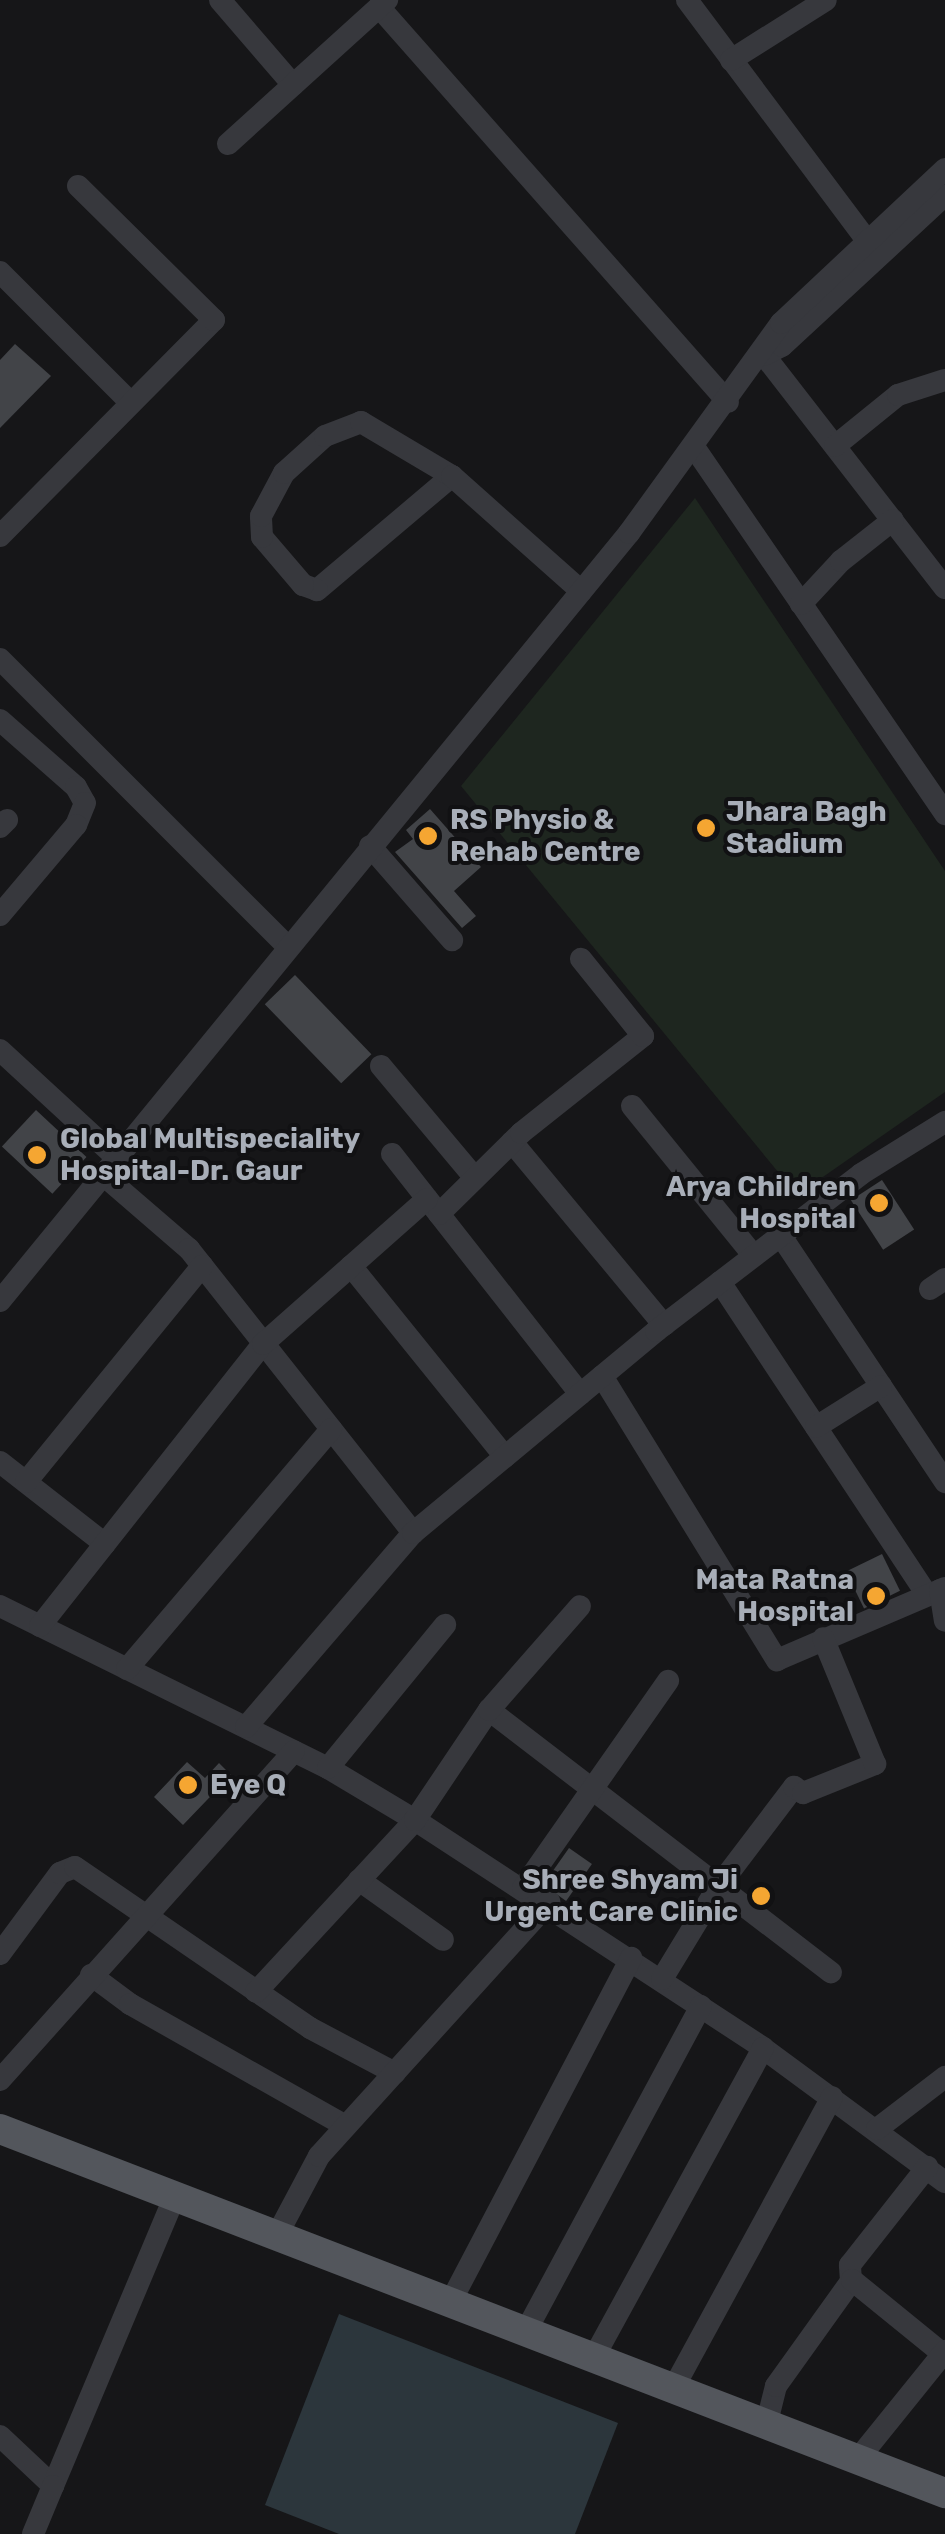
<!DOCTYPE html>
<html>
<head>
<meta charset="utf-8">
<style>
  body { margin:0 }
  #map { position:relative; width:945px; height:2534px; overflow:hidden; background:#161618; font-family:Rubik,sans-serif }
  div>[style] { position:absolute }
  [style*='--x'] { left:calc(var(--x)*1px); top:calc(var(--y)*1px); width:calc(var(--w)*1px); rotate:calc(var(--a)*1deg) }
  .green>* { inset:0; background:#1e261f }
  .water>* { inset:0; background:#2c363c }
  .building>* { inset:0; background:#424448; transform-origin:0 0 }
  .minor>* { height:22px; margin:-11px; padding:0 11px; transform-origin:11px; border-radius:11px; background:#37383d }
  .major>* { height:30px; margin:-15px; padding:0 15px; transform-origin:15px; border-radius:15px; background:#53565c }
  .dots>* { width:28px; height:28px; translate:-50% -50%; box-sizing:border-box; border:5px solid #111113; border-radius:50% }
  span { translate:-50% -50%; white-space:nowrap; text-align:center; line-height:1.15; -webkit-text-stroke:8px #111113; paint-order:stroke }
  .poi-label { font-size:28px; color:#a8aeb8; font-weight:700 }
  .left { translate:0 -50%; text-align:left }
  .right { translate:-100% -50%; text-align:right }
</style>
</head>
<body>
<div id="map">
  <div class="green">
    <div style="clip-path:polygon(695px 498px,945px 871px,945px 1092px,797px 1195px,461px 786px)"></div>
  </div>
  <div class="water">
    <div style="clip-path:polygon(339px 2314px,618px 2423px,575px 2534px,339px 2534px,265px 2505px)"></div>
  </div>
  <div class="building">
    <div style="clip-path:polygon(15px 344px,51px 376px,0 428px,0 360px)"></div>
    <div style="clip-path:polygon(430px 809px,481px 867px,454px 891px,476px 916px,462px 928px,395px 852px,413px 839px,406px 830px)"></div>
    <div style="left:295px;top:975px;width:110px;height:42px;rotate:46deg"></div>
    <div style="left:36px;top:1110px;width:69px;height:50px;rotate:43deg"></div>
    <div style="left:882px;top:1180px;width:59px;height:37px;rotate:57deg"></div>
    <div style="left:882px;top:1554px;width:41px;height:40px;rotate:64deg"></div>
    <div style="clip-path:polygon(187px 1762px,205px 1778px,219px 1763px,231px 1775px,183px 1825px,154px 1797px)"></div>
    <div style="left:569px;top:1848px;width:28px;height:45px;rotate:35deg"></div>
  </div>
  <div class="minor">
    <div style="--x:220;--y:0;--w:112;--a:49.3"></div>
    <div style="--x:687;--y:0;--w:301;--a:53.2"></div>
    <div style="--x:379;--y:7;--w:527;--a:48.54"></div>
    <div style="--x:731;--y:60;--w:112;--a:-32.3"></div>
    <div style="--x:228;--y:144;--w:215;--a:-42.2"></div>
    <div style="--x:0;--y:272;--w:185;--a:45"></div>
    <div style="--x:764;--y:355;--w:295;--a:52.2"></div>
    <div style="--x:764;--y:355;--w:20;--a:-27"></div>
    <div style="--x:782;--y:346;--w:222;--a:-42.8"></div>
    <div style="--x:835;--y:446;--w:81;--a:-39"></div>
    <div style="--x:898;--y:395;--w:49;--a:-17.7"></div>
    <div style="--x:694;--y:447;--w:445;--a:55.6"></div>
    <div style="--x:452;--y:476;--w:177;--a:139.8"></div>
    <div style="--x:317;--y:590;--w:15;--a:-160"></div>
    <div style="--x:303;--y:585;--w:63;--a:-130.5"></div>
    <div style="--x:262;--y:537;--w:21;--a:-93"></div>
    <div style="--x:261;--y:516;--w:49;--a:-61.9"></div>
    <div style="--x:284;--y:473;--w:55;--a:-42.1"></div>
    <div style="--x:325;--y:436;--w:39;--a:-21"></div>
    <div style="--x:361;--y:422;--w:106;--a:30.7"></div>
    <div style="--x:452;--y:476;--w:173;--a:41.7"></div>
    <div style="--x:0;--y:536;--w:304;--a:-45.3"></div>
    <div style="--x:214;--y:320;--w:191;--a:-135.4"></div>
    <div style="--x:801;--y:604;--w:59;--a:-47.1"></div>
    <div style="--x:841;--y:561;--w:66;--a:-38.3"></div>
    <div style="--x:0;--y:659;--w:406;--a:45"></div>
    <div style="--x:0;--y:720;--w:101;--a:41.4"></div>
    <div style="--x:76;--y:787;--w:18;--a:61"></div>
    <div style="--x:85;--y:803;--w:24;--a:112"></div>
    <div style="--x:76;--y:825;--w:118;--a:130.2"></div>
    <div style="--x:0;--y:827;--w:10;--a:-45"></div>
    <div style="--x:370;--y:846;--w:125;--a:48.9"></div>
    <div style="--x:0;--y:1050;--w:158;--a:42.7"></div>
    <div style="--x:381;--y:1066;--w:146;--a:50"></div>
    <div style="--x:632;--y:1106;--w:193;--a:50.9"></div>
    <div style="--x:512;--y:1142;--w:238;--a:50.3"></div>
    <div style="--x:392;--y:1154;--w:305;--a:51.9"></div>
    <div style="--x:102;--y:1174;--w:115;--a:40.8"></div>
    <div style="--x:189;--y:1249;--w:362;--a:51.7"></div>
    <div style="--x:439;--y:1214;--w:115;--a:-44.6"></div>
    <div style="--x:521;--y:1133;--w:156;--a:-38.5"></div>
    <div style="--x:643;--y:1036;--w:99;--a:-128.8"></div>
    <div style="--x:781;--y:1236;--w:296;--a:56.3"></div>
    <div style="--x:351;--y:1266;--w:245;--a:51.1"></div>
    <div style="--x:720;--y:1282;--w:375;--a:56.5"></div>
    <div style="--x:930;--y:1289;--w:18;--a:-34"></div>
    <div style="--x:0;--y:1301;--w:993;--a:-50.68"></div>
    <div style="--x:629;--y:533;--w:259;--a:-54.1"></div>
    <div style="--x:781;--y:323;--w:225;--a:-43.2"></div>
    <div style="--x:602;--y:1376;--w:334;--a:58.4"></div>
    <div style="--x:777;--y:1660;--w:183;--a:-23.2"></div>
    <div style="--x:816;--y:1427;--w:77;--a:-32.2"></div>
    <div style="--x:0;--y:1462;--w:133;--a:38"></div>
    <div style="--x:26;--y:1482;--w:279;--a:-50.8"></div>
    <div style="--x:940;--y:1590;--w:31;--a:81"></div>
    <div style="--x:0;--y:1606;--w:366;--a:26.3"></div>
    <div style="--x:328;--y:1768;--w:101;--a:30.9"></div>
    <div style="--x:415;--y:1820;--w:416;--a:33.2"></div>
    <div style="--x:763;--y:2048;--w:226;--a:36.4"></div>
    <div style="--x:40;--y:1626;--w:360;--a:-51.7"></div>
    <div style="--x:263;--y:1344;--w:219;--a:-41.5"></div>
    <div style="--x:127;--y:1669;--w:315;--a:-49.6"></div>
    <div style="--x:489;--y:1710;--w:431;--a:37.5"></div>
    <div style="--x:246;--y:1727;--w:256;--a:-49.3"></div>
    <div style="--x:413;--y:1533;--w:316;--a:-39.7"></div>
    <div style="--x:656;--y:1331;--w:258;--a:-37.4"></div>
    <div style="--x:861;--y:1174;--w:99;--a:-31.8"></div>
    <div style="--x:328;--y:1768;--w:185;--a:-50.7"></div>
    <div style="--x:359;--y:1880;--w:103;--a:35.5"></div>
    <div style="--x:523;--y:1888;--w:253;--a:-55"></div>
    <div style="--x:0;--y:1954;--w:101;--a:-53.5"></div>
    <div style="--x:60;--y:1873;--w:16;--a:-22"></div>
    <div style="--x:75;--y:1867;--w:285;--a:34.4"></div>
    <div style="--x:310;--y:2028;--w:96;--a:27.9"></div>
    <div style="--x:91;--y:1975;--w:49;--a:36.6"></div>
    <div style="--x:130;--y:2004;--w:248;--a:29.5"></div>
    <div style="--x:662;--y:1979;--w:108;--a:-58.7"></div>
    <div style="--x:718;--y:1887;--w:126;--a:-52.8"></div>
    <div style="--x:794;--y:1787;--w:11;--a:34"></div>
    <div style="--x:803;--y:1793;--w:78;--a:-21.9"></div>
    <div style="--x:875;--y:1764;--w:136;--a:-112.4"></div>
    <div style="--x:256;--y:1992;--w:234;--a:-47.2"></div>
    <div style="--x:415;--y:1820;--w:133;--a:-56.1"></div>
    <div style="--x:489;--y:1710;--w:138;--a:-48.8"></div>
    <div style="--x:0;--y:2080;--w:441;--a:-48.2"></div>
    <div style="--x:877;--y:2129;--w:86;--a:-37.4"></div>
    <div style="--x:276;--y:2237;--w:92;--a:-62"></div>
    <div style="--x:319;--y:2156;--w:343;--a:-47.8"></div>
    <div style="--x:851;--y:2281;--w:16;--a:-94"></div>
    <div style="--x:850;--y:2265;--w:125;--a:-51.8"></div>
    <div style="--x:450;--y:2303;--w:390;--a:-62.3"></div>
    <div style="--x:526;--y:2331;--w:369;--a:-61.7"></div>
    <div style="--x:594;--y:2357;--w:352;--a:-61.3"></div>
    <div style="--x:674;--y:2387;--w:330;--a:-61.4"></div>
    <div style="--x:767;--y:2422;--w:37;--a:-76"></div>
    <div style="--x:776;--y:2386;--w:130;--a:-54.4"></div>
    <div style="--x:852;--y:2280;--w:117;--a:39.1"></div>
    <div style="--x:0;--y:2436;--w:73;--a:43.3"></div>
    <div style="--x:53;--y:2486;--w:312;--a:-67.2"></div>
    <div style="--x:858;--y:2459;--w:139;--a:-51.1"></div>
    <div style="--x:33;--y:2534;--w:52;--a:-67.4"></div>
  </div>
  <div class="major">
    <div style="--x:0;--y:2129;--w:1013;--a:21.07"></div>
  </div>
  <div class="dots">
    <div style="left:706px;top:828px;background:#f5a632"></div>
    <div style="left:428px;top:836px;background:#f5a632"></div>
    <div style="left:37px;top:1155px;background:#f5a632"></div>
    <div style="left:879px;top:1203px;background:#f5a632"></div>
    <div style="left:876px;top:1596px;background:#f5a632"></div>
    <div style="left:188px;top:1785px;background:#f5a632"></div>
    <div style="left:761px;top:1896px;background:#f5a632"></div>
  </div>
  <div class="poi-label">
    <span class="left" style="left:726px;top:828px">Jhara Bagh<br>Stadium</span>
    <span class="left" style="left:450px;top:836px">RS Physio &amp;<br>Rehab Centre</span>
    <span class="left" style="left:60px;top:1155px">Global Multispeciality<br>Hospital-Dr. Gaur</span>
    <span class="right" style="left:856px;top:1203px">Arya Children<br>Hospital</span>
    <span class="right" style="left:854px;top:1596px">Mata Ratna<br>Hospital</span>
    <span class="left" style="left:210px;top:1785px">Eye Q</span>
    <span class="right" style="left:738px;top:1896px">Shree Shyam Ji<br>Urgent Care Clinic</span>
  </div>
</div>
</body>
</html>
